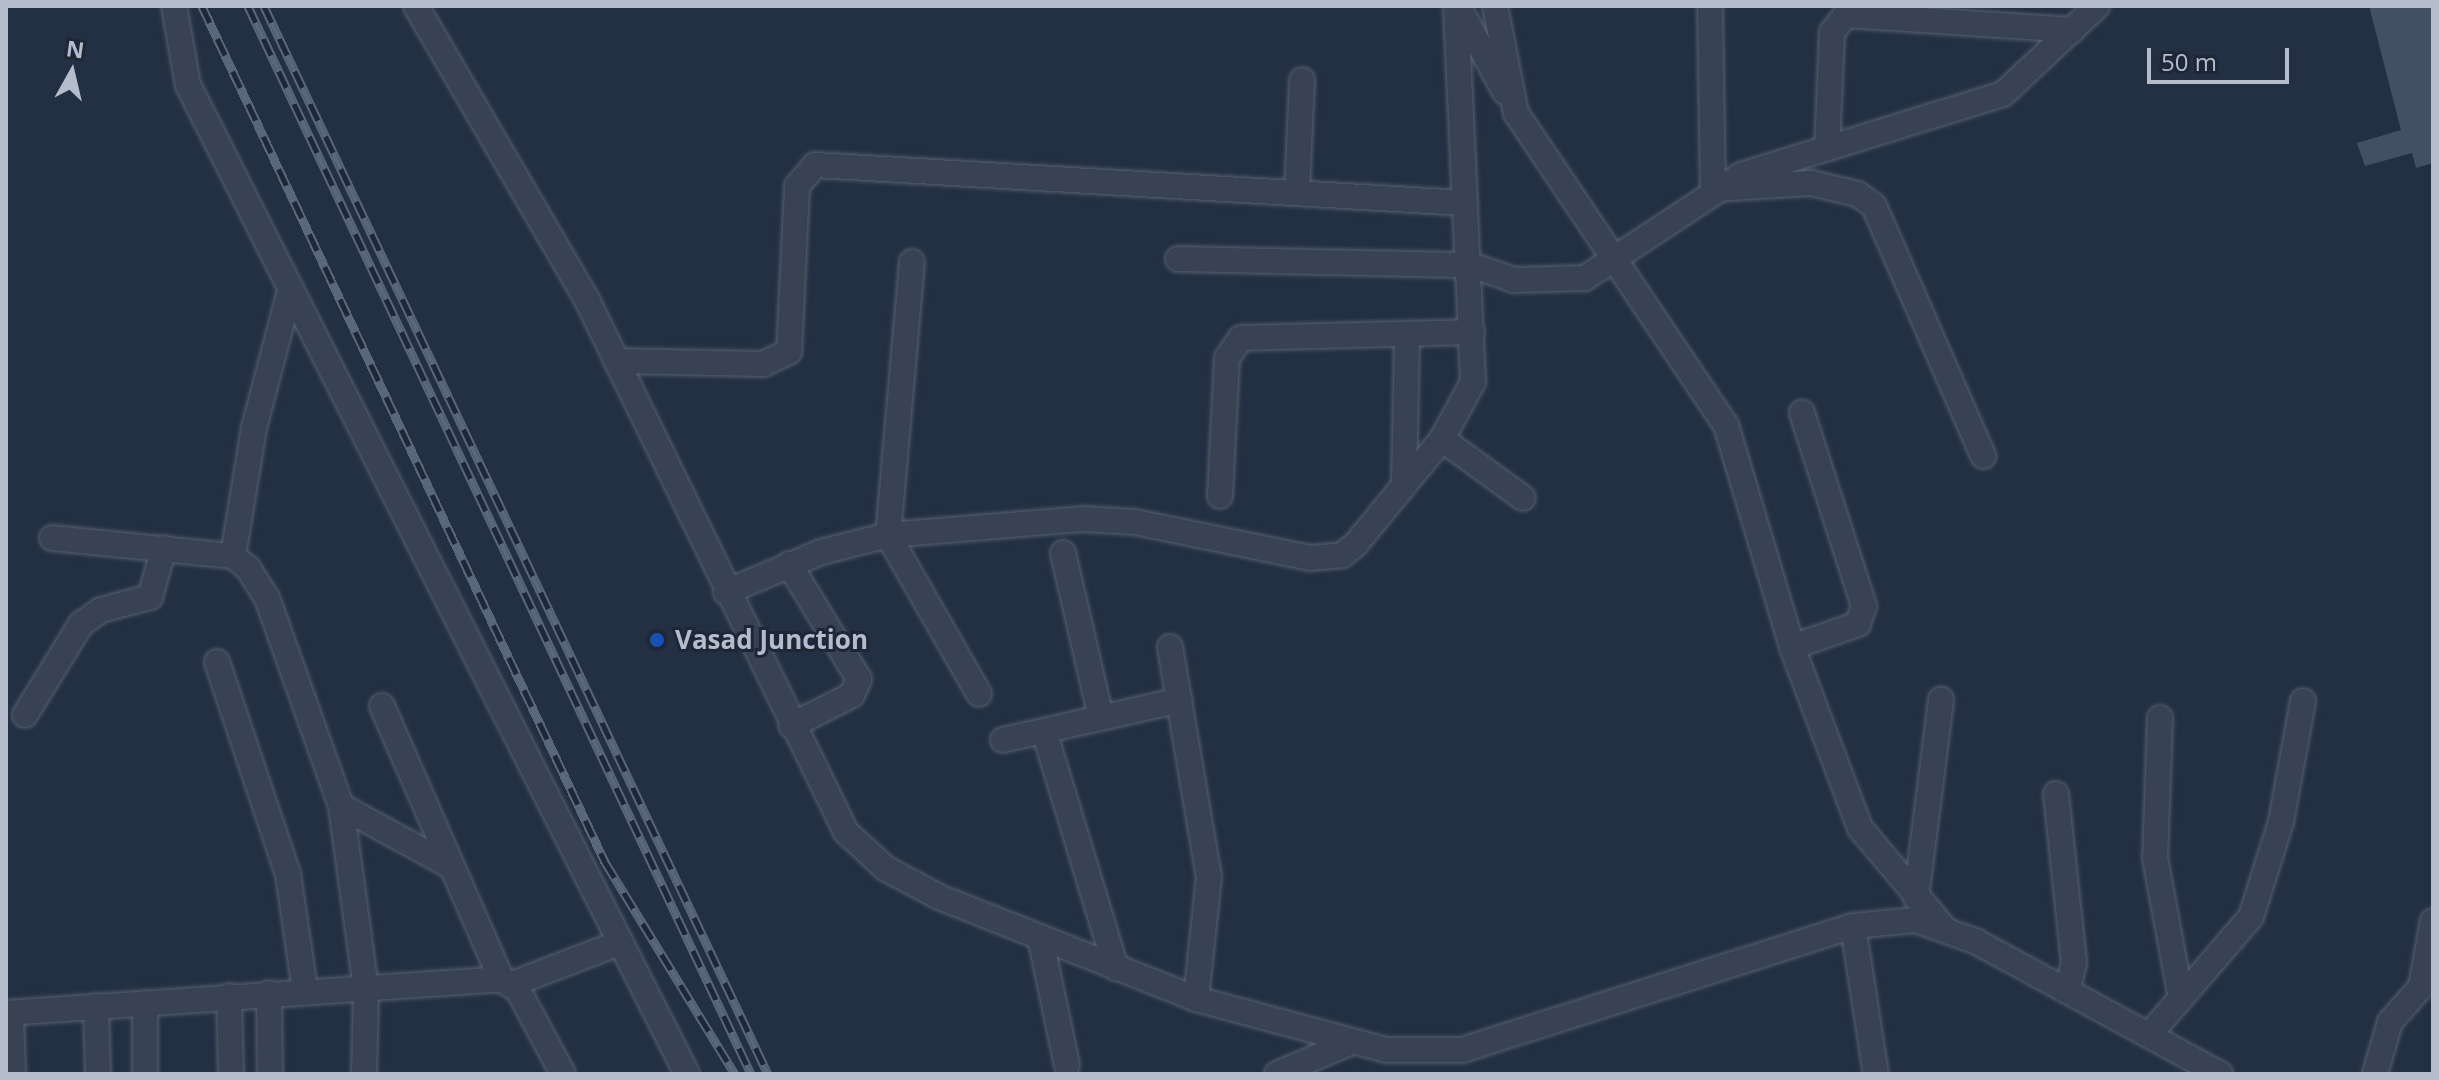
<!DOCTYPE html>
<html>
<head>
<meta charset="utf-8">
<style>
  body { margin:0 }
  #map { position:relative; width:2439px; height:1080px; overflow:hidden; background:#233043; font-family:"Open Sans",sans-serif }
  div>[style] { position:absolute }
  [style*='--x'] { left:calc(var(--x)*1px); top:calc(var(--y)*1px); width:calc(var(--w)*1px); rotate:calc(var(--a)*1deg) }
  .building>* { inset:0; background:#424f65 }
  .roads { filter:drop-shadow(0 0 2px #566070) drop-shadow(0 0 2px #566070) }
  .minor>* { height:24px; margin:-12px; padding:0 12px; transform-origin:12px; border-radius:12px; background:#384252 }
  .rail>* { height:9px; margin-top:-4.5px; transform-origin:0; background:repeating-linear-gradient(90deg,#1d2738 0 18px,#5a667a 0 36px); box-sizing:border-box; border-block:2px solid #5a667a }
  .dots>* { width:22px; height:22px; translate:-50% -50%; box-sizing:border-box; border:4px solid #1d2738; border-radius:50% }
  span { translate:-50% -50%; white-space:nowrap; text-align:center; line-height:1.15; -webkit-text-stroke:6px #1d2738; paint-order:stroke }
  .poi-label { font-size:26px; color:#b5bdcc; font-weight:700 }
  .left { translate:0 -50%; text-align:left }
  .frame { position:absolute; inset:0; border:8px solid #b5bdcc; pointer-events:none }
  .north { position:absolute; left:32px; top:32px; width:80px; height:80px; -webkit-text-stroke:6px #1d2738; paint-order:stroke; rotate:8deg; font-size:22px; font-weight:700; line-height:32px; text-align:center; color:#b5bdcc }
  .north::after { content:''; display:block; margin:auto; width:28px; height:36px; background:#b5bdcc; clip-path:polygon(50% 0,100% 100%,50% 72%,0 100%) }
  .scale { position:absolute; left:2147px; top:48px; width:142px; height:36px; box-sizing:border-box; border:4px solid #b5bdcc; border-top:0; padding-left:10px; font-size:24px; line-height:28px; white-space:nowrap; color:#b5bdcc; -webkit-text-stroke:6px #1d2738; paint-order:stroke }
</style>
</head>
<body>
<div id="map">
  <div class="building">
    <div style="clip-path:polygon(2369px 6px,2433px 6px,2433px 163px,2416px 168px,2412px 153px,2365px 166px,2357px 143px,2401px 130px)"></div>
  </div>
  <div class="roads">
    <div class="minor">
      <div style="--x:174;--y:6;--w:80;--a:80"></div>
      <div style="--x:188;--y:85;--w:1108;--a:63.23"></div>
      <div style="--x:416;--y:6;--w:342;--a:59.8"></div>
      <div style="--x:588;--y:302;--w:589;--a:64.04"></div>
      <div style="--x:846;--y:832;--w:53;--a:42.7"></div>
      <div style="--x:885;--y:868;--w:61;--a:28.2"></div>
      <div style="--x:939;--y:897;--w:277;--a:21.6"></div>
      <div style="--x:1196;--y:999;--w:198;--a:15"></div>
      <div style="--x:1387;--y:1050;--w:75;--a:0"></div>
      <div style="--x:1462;--y:1050;--w:410;--a:-17.6"></div>
      <div style="--x:1853;--y:926;--w:62;--a:-5.5"></div>
      <div style="--x:1915;--y:920;--w:64;--a:19.3"></div>
      <div style="--x:1975;--y:941;--w:279;--a:28.5"></div>
      <div style="--x:1458;--y:6;--w:98;--a:61.3"></div>
      <div style="--x:1495;--y:6;--w:109;--a:78.9"></div>
      <div style="--x:1516;--y:113;--w:376;--a:56.1"></div>
      <div style="--x:1726;--y:425;--w:232;--a:73.4"></div>
      <div style="--x:1792;--y:647;--w:193;--a:69.4"></div>
      <div style="--x:1860;--y:828;--w:129;--a:50"></div>
      <div style="--x:1710;--y:6;--w:183;--a:89.1"></div>
      <div style="--x:1713;--y:189;--w:98;--a:-3.5"></div>
      <div style="--x:1811;--y:183;--w:48;--a:13.2"></div>
      <div style="--x:1858;--y:194;--w:20;--a:37"></div>
      <div style="--x:1874;--y:206;--w:273;--a:66.4"></div>
      <div style="--x:1827;--y:148;--w:116;--a:-87.5"></div>
      <div style="--x:1832;--y:32;--w:22;--a:-51"></div>
      <div style="--x:1846;--y:15;--w:227;--a:3.8"></div>
      <div style="--x:1297;--y:192;--w:112;--a:-87.4"></div>
      <div style="--x:1178;--y:259;--w:293;--a:1.2"></div>
      <div style="--x:1471;--y:265;--w:46;--a:19.2"></div>
      <div style="--x:1514;--y:280;--w:71;--a:-1.6"></div>
      <div style="--x:1585;--y:278;--w:187;--a:-33.4"></div>
      <div style="--x:1741;--y:175;--w:274;--a:-17.2"></div>
      <div style="--x:2003;--y:94;--w:129;--a:-43.1"></div>
      <div style="--x:912;--y:262;--w:274;--a:95"></div>
      <div style="--x:888;--y:535;--w:183;--a:60.2"></div>
      <div style="--x:616;--y:361;--w:147;--a:1.2"></div>
      <div style="--x:763;--y:364;--w:29;--a:-25"></div>
      <div style="--x:789;--y:352;--w:166;--a:-87.2"></div>
      <div style="--x:797;--y:186;--w:28;--a:-49"></div>
      <div style="--x:815;--y:165;--w:651;--a:3.35"></div>
      <div style="--x:1442;--y:439;--w:100;--a:36.1"></div>
      <div style="--x:1404;--y:482;--w:148;--a:-88.8"></div>
      <div style="--x:1220;--y:496;--w:138;--a:-87.1"></div>
      <div style="--x:1227;--y:358;--w:24;--a:-55"></div>
      <div style="--x:1241;--y:338;--w:231;--a:-1.5"></div>
      <div style="--x:52;--y:538;--w:182;--a:5.7"></div>
      <div style="--x:233;--y:556;--w:19;--a:39"></div>
      <div style="--x:248;--y:568;--w:36;--a:58"></div>
      <div style="--x:267;--y:598;--w:221;--a:70.4"></div>
      <div style="--x:341;--y:806;--w:121;--a:28.7"></div>
      <div style="--x:1063;--y:553;--w:169;--a:77"></div>
      <div style="--x:233;--y:556;--w:130;--a:-80.7"></div>
      <div style="--x:254;--y:428;--w:142;--a:-75.3"></div>
      <div style="--x:789;--y:564;--w:135;--a:58.7"></div>
      <div style="--x:859;--y:679;--w:17;--a:114"></div>
      <div style="--x:852;--y:695;--w:68;--a:153.1"></div>
      <div style="--x:726;--y:592;--w:103;--a:-22.8"></div>
      <div style="--x:821;--y:552;--w:69;--a:-14.2"></div>
      <div style="--x:888;--y:535;--w:197;--a:-4.7"></div>
      <div style="--x:1084;--y:519;--w:51;--a:3.4"></div>
      <div style="--x:1135;--y:522;--w:179;--a:11.6"></div>
      <div style="--x:1310;--y:558;--w:32;--a:-5"></div>
      <div style="--x:1342;--y:555;--w:16;--a:-38"></div>
      <div style="--x:1355;--y:545;--w:137;--a:-50.6"></div>
      <div style="--x:1442;--y:439;--w:65;--a:-61.5"></div>
      <div style="--x:1473;--y:382;--w:376;--a:-92.6"></div>
      <div style="--x:1170;--y:647;--w:233;--a:80.4"></div>
      <div style="--x:1209;--y:877;--w:123;--a:96.1"></div>
      <div style="--x:1792;--y:647;--w:70;--a:-19.2"></div>
      <div style="--x:1858;--y:624;--w:19;--a:-72"></div>
      <div style="--x:1864;--y:606;--w:203;--a:-107.8"></div>
      <div style="--x:217;--y:662;--w:224;--a:71.5"></div>
      <div style="--x:288;--y:874;--w:117;--a:81.7"></div>
      <div style="--x:382;--y:706;--w:298;--a:66.4"></div>
      <div style="--x:25;--y:715;--w:107;--a:-58.4"></div>
      <div style="--x:81;--y:624;--w:24;--a:-35"></div>
      <div style="--x:101;--y:610;--w:51;--a:-14.9"></div>
      <div style="--x:150;--y:597;--w:51;--a:-74.1"></div>
      <div style="--x:2160;--y:718;--w:140;--a:92"></div>
      <div style="--x:2155;--y:858;--w:142;--a:79.5"></div>
      <div style="--x:1044;--y:731;--w:248;--a:73.1"></div>
      <div style="--x:1003;--y:740;--w:181;--a:-12.7"></div>
      <div style="--x:2056;--y:794;--w:170;--a:83.9"></div>
      <div style="--x:2074;--y:963;--w:29;--a:104"></div>
      <div style="--x:341;--y:806;--w:184;--a:82.2"></div>
      <div style="--x:366;--y:988;--w:86;--a:91.3"></div>
      <div style="--x:1916;--y:898;--w:200;--a:-82.8"></div>
      <div style="--x:1853;--y:926;--w:150;--a:81.2"></div>
      <div style="--x:1040;--y:937;--w:131;--a:78.1"></div>
      <div style="--x:512;--y:984;--w:112;--a:-20.9"></div>
      <div style="--x:269;--y:993;--w:81;--a:89.3"></div>
      <div style="--x:229;--y:996;--w:78;--a:88.5"></div>
      <div style="--x:145;--y:1003;--w:71;--a:90"></div>
      <div style="--x:96;--y:1006;--w:68;--a:88.3"></div>
      <div style="--x:6;--y:1013;--w:496;--a:-3.9"></div>
      <div style="--x:501;--y:979;--w:20;--a:33"></div>
      <div style="--x:518;--y:990;--w:95;--a:61.8"></div>
      <div style="--x:11;--y:1013;--w:61;--a:88.1"></div>
      <div style="--x:2149;--y:1035;--w:156;--a:-49.2"></div>
      <div style="--x:2251;--y:917;--w:100;--a:-72.5"></div>
      <div style="--x:2281;--y:822;--w:123;--a:-79.7"></div>
      <div style="--x:1277;--y:1074;--w:76;--a:-23.2"></div>
      <div style="--x:2375;--y:1074;--w:54;--a:-73.9"></div>
      <div style="--x:2390;--y:1022;--w:47;--a:-48.5"></div>
      <div style="--x:2421;--y:987;--w:67;--a:-79.7"></div>
    </div>
  </div>
  <div class="rail">
    <div style="--x:202;--y:6;--w:946;--a:64.79"></div>
    <div style="--x:605;--y:862;--w:249;--a:58.5"></div>
    <div style="--x:248;--y:6;--w:1181;--a:64.78"></div>
    <div style="--x:264;--y:6;--w:1181;--a:64.74"></div>
  </div>
  <div class="dots">
    <div style="left:657px;top:640px;background:#1a4fb4"></div>
  </div>
  <div class="poi-label">
    <span class="left" style="left:675px;top:640px">Vasad Junction</span>
  </div>
  <div class="frame"></div>
  <div class="north">N</div>
  <div class="scale">50 m</div>
</div>
</body>
</html>
